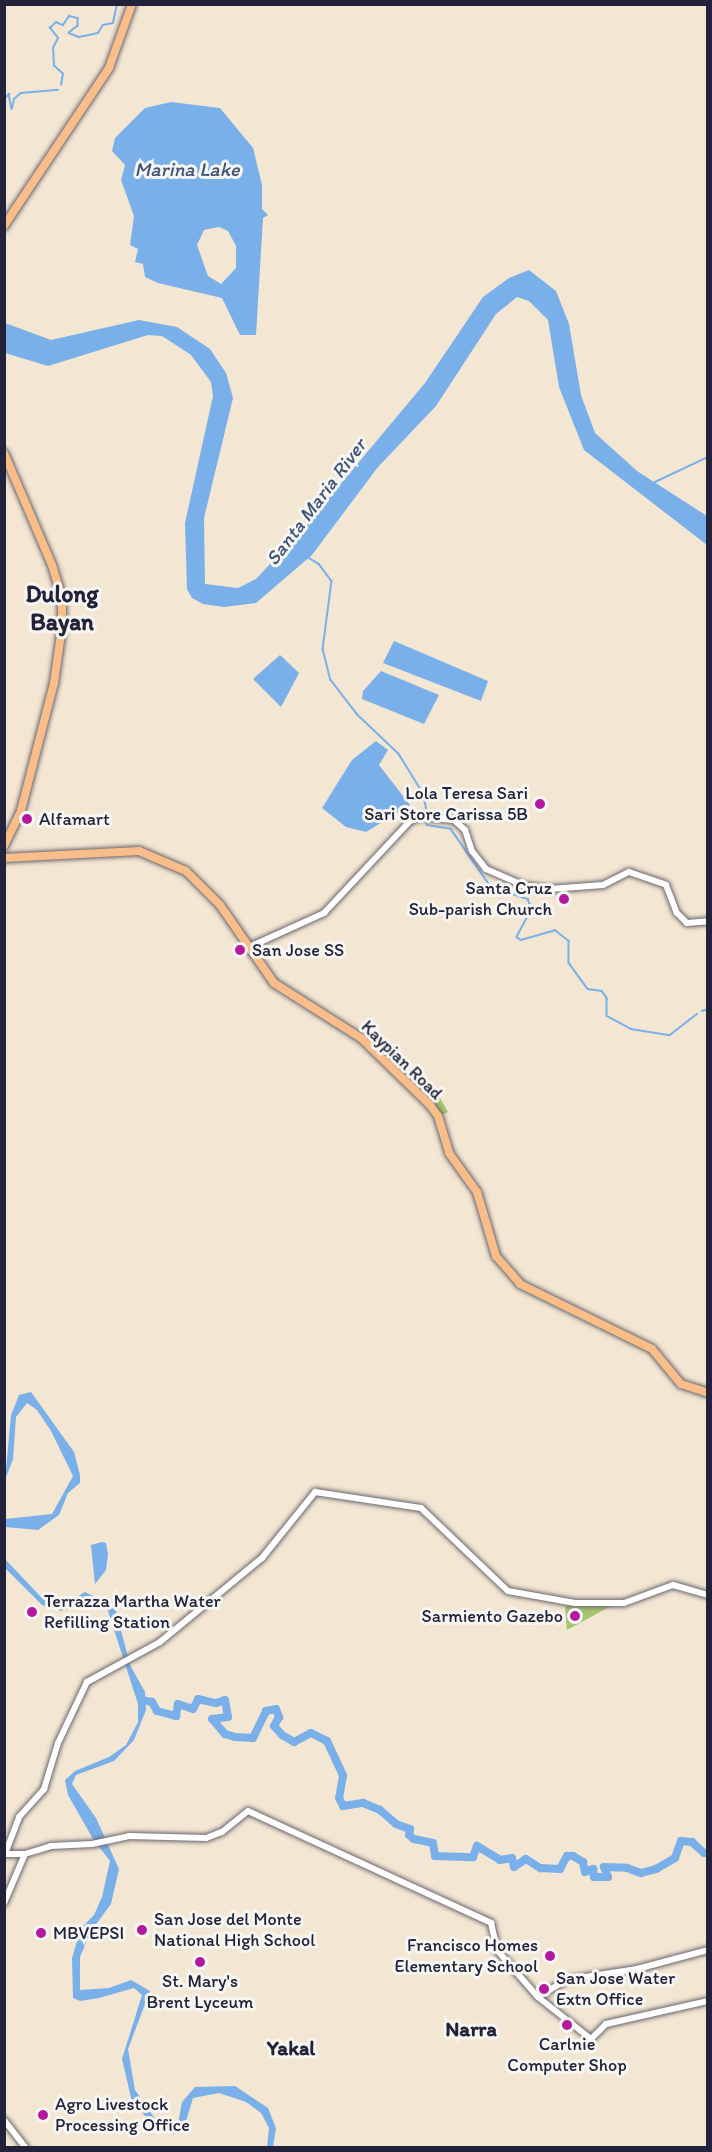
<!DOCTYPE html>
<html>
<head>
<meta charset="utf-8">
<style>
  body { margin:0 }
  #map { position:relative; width:712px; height:2152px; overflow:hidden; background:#f3e6d2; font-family:Itim,sans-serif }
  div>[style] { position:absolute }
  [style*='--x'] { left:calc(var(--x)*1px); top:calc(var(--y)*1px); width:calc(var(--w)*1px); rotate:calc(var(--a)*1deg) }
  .green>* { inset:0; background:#a5c66f }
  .water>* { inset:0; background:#7ab0e9 }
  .stream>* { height:1.5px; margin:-0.75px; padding:0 0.75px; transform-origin:0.75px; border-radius:0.75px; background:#7ab0e9 }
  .river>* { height:8px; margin:-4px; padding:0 4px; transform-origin:4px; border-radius:4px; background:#7ab0e9 }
  .roads { filter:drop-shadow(0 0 2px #6b6770) drop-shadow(0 0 2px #6b6770) }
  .minor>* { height:6px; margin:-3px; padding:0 3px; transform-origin:3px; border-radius:3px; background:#fff }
  .major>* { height:8px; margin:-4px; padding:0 4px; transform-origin:4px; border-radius:4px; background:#f8bd89 }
  .dots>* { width:16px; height:16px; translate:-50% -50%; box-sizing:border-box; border:3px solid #f6f6f2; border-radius:50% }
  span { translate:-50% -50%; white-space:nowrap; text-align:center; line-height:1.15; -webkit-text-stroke:6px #f6f6f2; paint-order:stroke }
  .poi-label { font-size:18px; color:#22223b }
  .right { translate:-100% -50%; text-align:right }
  .left { translate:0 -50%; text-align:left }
  .street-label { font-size:18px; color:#22223b }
  .water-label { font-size:20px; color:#415478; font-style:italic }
  .quarter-label { font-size:21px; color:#22223b; font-weight:700 }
  .district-label { font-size:24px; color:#22223b; font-weight:700 }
  .frame { position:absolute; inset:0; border:6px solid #22223b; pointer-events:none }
</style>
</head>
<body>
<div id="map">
  <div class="green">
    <div style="clip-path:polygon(422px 1082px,436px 1091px,448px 1112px,440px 1116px,414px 1085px)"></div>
    <div style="clip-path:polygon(565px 1606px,611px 1606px,567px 1630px)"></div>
  </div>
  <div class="water">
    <div style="clip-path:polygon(evenodd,171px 102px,220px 108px,253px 148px,262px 185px,262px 209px,268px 215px,263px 218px,256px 335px,240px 335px,222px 298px,158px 283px,145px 277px,143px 264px,135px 262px,138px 249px,130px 245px,134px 216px,121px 180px,125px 165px,112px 151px,115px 138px,145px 108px,171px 102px,219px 227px,228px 231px,236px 246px,236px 268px,221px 284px,208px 276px,197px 245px,204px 230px,219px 227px)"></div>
    <div style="clip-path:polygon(529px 270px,556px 291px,569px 324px,581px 395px,595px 433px,637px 471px,707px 516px,707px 545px,584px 450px,559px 387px,548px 320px,529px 301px,517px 297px,496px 314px,436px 406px,378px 467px,312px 555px,256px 603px,224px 607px,203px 604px,192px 598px,187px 589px,185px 523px,213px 396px,211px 382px,191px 355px,162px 336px,148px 335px,48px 366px,5px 353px,5px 323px,51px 340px,139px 320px,177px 327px,210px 349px,226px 373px,233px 398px,204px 518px,205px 584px,238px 588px,256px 579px,303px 529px,425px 383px,483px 297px,509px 278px)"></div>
    <div style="clip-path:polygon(394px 641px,488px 681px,481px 701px,383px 663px)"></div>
    <div style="clip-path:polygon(280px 655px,299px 673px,281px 707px,253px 679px)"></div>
    <div style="clip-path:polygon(381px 671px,439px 695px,424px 724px,362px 699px,363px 691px)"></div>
    <div style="clip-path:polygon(376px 741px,388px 750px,379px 765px,410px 805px,366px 832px,346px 827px,322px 808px,352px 760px)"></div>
    <div style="clip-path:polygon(31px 1392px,74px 1452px,80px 1475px,80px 1483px,68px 1493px,59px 1515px,38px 1530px,5px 1527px,5px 1519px,52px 1514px,73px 1476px,51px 1431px,37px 1410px,27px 1403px,16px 1417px,13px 1459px,5px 1480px,11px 1415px,19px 1395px)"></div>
    <div style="clip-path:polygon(102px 1542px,106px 1543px,108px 1554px,106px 1570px,95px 1584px,91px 1545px)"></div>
    <div style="clip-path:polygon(4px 1558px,41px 1597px,53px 1604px,65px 1604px,85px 1592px,109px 1604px,116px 1611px,130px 1665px,145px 1692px,146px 1710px,134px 1740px,114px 1761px,76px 1775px,72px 1784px,96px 1818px,119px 1869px,111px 1904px,91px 1931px,80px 1957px,80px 1990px,109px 1988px,131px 1980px,150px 1991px,128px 2049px,135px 2090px,156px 2120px,171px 2128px,178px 2124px,182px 2102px,195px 2087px,235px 2086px,268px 2108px,276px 2128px,273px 2147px,267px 2147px,269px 2128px,261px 2113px,246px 2102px,219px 2093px,193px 2098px,184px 2128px,174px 2134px,157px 2128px,132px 2102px,122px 2059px,142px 1995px,134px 1988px,99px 1998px,80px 2001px,73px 1998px,72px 1958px,81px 1928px,94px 1915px,102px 1897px,110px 1861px,93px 1839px,68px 1795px,65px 1780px,75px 1771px,109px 1757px,126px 1745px,138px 1722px,138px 1704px,107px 1608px,92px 1602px,61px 1611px,42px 1605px,5px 1568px)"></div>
  </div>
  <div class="stream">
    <div style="--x:61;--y:85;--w:11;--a:-80"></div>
    <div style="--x:63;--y:74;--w:12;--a:-138"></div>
    <div style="--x:54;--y:66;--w:18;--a:-93"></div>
    <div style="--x:53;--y:48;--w:11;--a:-63"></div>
    <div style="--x:58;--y:38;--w:13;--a:-129"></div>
    <div style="--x:50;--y:28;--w:8;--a:-45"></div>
    <div style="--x:56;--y:22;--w:8;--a:23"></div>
    <div style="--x:63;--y:25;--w:11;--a:-56"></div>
    <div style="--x:69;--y:16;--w:9;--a:13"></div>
    <div style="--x:78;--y:18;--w:8;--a:90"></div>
    <div style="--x:78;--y:26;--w:11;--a:142"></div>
    <div style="--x:69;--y:33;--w:11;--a:22"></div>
    <div style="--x:79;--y:37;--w:19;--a:-12"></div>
    <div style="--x:98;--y:33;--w:9;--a:-58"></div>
    <div style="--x:103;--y:25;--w:10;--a:-11"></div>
    <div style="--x:113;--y:23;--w:19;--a:-78"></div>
    <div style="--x:4;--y:99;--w:7;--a:-45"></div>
    <div style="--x:9;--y:94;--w:15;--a:79"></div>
    <div style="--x:12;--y:109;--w:10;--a:-79"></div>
    <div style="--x:14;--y:99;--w:9;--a:-41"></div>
    <div style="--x:21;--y:93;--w:37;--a:-5"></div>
    <div style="--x:655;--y:482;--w:59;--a:-25.3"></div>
    <div style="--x:309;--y:558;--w:12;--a:31"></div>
    <div style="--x:319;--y:564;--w:21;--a:53"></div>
    <div style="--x:332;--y:581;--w:69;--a:97.5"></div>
    <div style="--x:323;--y:649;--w:32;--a:76"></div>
    <div style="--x:331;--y:680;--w:43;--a:52.6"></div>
    <div style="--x:357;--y:714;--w:58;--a:43.6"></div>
    <div style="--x:399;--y:754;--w:46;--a:58.4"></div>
    <div style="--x:423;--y:793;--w:22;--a:77"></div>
    <div style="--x:428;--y:819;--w:6;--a:99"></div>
    <div style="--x:427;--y:825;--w:24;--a:9"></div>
    <div style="--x:451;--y:829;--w:70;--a:55.4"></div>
    <div style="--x:491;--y:887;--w:39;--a:18"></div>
    <div style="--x:528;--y:899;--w:11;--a:68"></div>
    <div style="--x:532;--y:909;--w:32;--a:118"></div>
    <div style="--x:517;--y:937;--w:5;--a:37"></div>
    <div style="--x:521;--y:940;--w:35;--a:-16"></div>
    <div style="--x:555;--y:930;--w:18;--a:38"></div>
    <div style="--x:569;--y:941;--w:22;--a:90"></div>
    <div style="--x:569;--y:963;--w:32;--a:54"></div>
    <div style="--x:588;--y:989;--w:14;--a:8"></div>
    <div style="--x:602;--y:991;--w:9;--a:54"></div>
    <div style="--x:607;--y:998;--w:18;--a:90"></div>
    <div style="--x:607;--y:1016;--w:27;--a:28"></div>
    <div style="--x:631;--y:1029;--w:39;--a:9"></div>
    <div style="--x:670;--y:1035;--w:34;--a:-38"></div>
    <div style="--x:702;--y:1011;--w:6;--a:-18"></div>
  </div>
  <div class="river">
    <div style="--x:141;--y:1700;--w:11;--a:10"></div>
    <div style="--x:152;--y:1702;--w:10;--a:61"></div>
    <div style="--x:157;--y:1711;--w:20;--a:15"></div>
    <div style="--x:176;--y:1716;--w:12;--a:-81"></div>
    <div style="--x:178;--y:1704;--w:16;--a:18"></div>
    <div style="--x:193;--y:1709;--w:11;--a:-63"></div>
    <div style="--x:198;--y:1699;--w:18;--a:13"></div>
    <div style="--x:216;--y:1703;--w:9;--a:-18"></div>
    <div style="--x:225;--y:1700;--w:17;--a:80"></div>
    <div style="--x:228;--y:1717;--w:16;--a:173"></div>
    <div style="--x:212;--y:1719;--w:20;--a:49"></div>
    <div style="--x:225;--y:1734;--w:10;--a:17"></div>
    <div style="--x:235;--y:1737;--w:18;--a:3"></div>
    <div style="--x:253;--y:1738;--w:30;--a:-64"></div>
    <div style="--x:266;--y:1711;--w:10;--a:-11"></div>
    <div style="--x:276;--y:1709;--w:9;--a:69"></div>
    <div style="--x:279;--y:1717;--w:10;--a:119"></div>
    <div style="--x:274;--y:1726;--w:12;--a:48"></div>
    <div style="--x:282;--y:1735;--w:14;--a:30"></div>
    <div style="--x:294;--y:1742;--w:19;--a:-28"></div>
    <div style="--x:311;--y:1733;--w:18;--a:27"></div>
    <div style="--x:327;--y:1741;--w:38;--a:65"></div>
    <div style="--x:343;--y:1776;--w:22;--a:100"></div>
    <div style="--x:339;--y:1798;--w:9;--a:63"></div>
    <div style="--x:343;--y:1806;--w:20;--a:-9"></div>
    <div style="--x:363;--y:1803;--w:18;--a:22"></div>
    <div style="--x:380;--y:1810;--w:21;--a:41"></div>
    <div style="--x:396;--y:1824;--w:15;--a:20"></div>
    <div style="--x:410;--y:1829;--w:6;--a:99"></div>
    <div style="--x:409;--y:1835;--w:6;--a:39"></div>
    <div style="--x:414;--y:1839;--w:19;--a:12"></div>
    <div style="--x:433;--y:1843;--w:13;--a:81"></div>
    <div style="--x:435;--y:1856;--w:38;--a:2"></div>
    <div style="--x:473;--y:1857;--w:12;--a:-70"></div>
    <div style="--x:477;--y:1846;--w:27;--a:31"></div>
    <div style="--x:500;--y:1860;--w:12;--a:-9"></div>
    <div style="--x:512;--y:1858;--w:9;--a:77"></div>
    <div style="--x:514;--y:1867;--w:14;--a:-34"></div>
    <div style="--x:526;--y:1859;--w:17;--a:33"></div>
    <div style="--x:540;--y:1868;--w:20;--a:3"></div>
    <div style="--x:560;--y:1869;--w:15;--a:-62"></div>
    <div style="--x:567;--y:1856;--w:6;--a:0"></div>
    <div style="--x:573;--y:1856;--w:12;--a:31"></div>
    <div style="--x:583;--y:1862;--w:10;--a:79"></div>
    <div style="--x:585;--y:1872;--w:9;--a:-21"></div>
    <div style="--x:593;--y:1869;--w:8;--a:83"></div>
    <div style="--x:594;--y:1877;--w:14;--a:0"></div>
    <div style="--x:608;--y:1877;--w:11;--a:-112"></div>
    <div style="--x:604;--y:1867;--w:23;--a:2"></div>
    <div style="--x:627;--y:1868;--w:15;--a:20"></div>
    <div style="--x:641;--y:1873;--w:16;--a:-15"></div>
    <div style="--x:656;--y:1869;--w:22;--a:-30"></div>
    <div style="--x:675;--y:1858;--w:18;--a:-71"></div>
    <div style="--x:681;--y:1841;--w:11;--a:5"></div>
    <div style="--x:692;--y:1842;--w:16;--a:43"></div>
  </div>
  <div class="roads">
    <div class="minor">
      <div style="--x:247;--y:948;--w:85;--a:-24.4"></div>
      <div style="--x:324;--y:913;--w:126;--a:-46.9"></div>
      <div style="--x:410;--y:821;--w:11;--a:-22"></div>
      <div style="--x:420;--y:817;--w:34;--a:5"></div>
      <div style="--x:454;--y:820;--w:15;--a:42"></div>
      <div style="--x:465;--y:830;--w:22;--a:72"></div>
      <div style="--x:472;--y:851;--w:23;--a:52"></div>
      <div style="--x:486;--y:869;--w:43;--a:23.6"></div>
      <div style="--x:525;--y:886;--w:25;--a:7"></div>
      <div style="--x:550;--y:889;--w:53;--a:-4.3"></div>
      <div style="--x:603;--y:885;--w:29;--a:-27"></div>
      <div style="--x:629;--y:872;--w:39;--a:19"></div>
      <div style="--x:666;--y:885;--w:30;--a:69"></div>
      <div style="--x:677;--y:913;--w:14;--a:45"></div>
      <div style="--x:687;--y:923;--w:21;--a:-5"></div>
      <div style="--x:4;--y:1854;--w:21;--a:0"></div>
      <div style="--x:25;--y:1854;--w:27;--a:-17"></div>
      <div style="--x:51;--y:1846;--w:41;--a:-2.8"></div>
      <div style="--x:92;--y:1844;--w:38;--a:-12"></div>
      <div style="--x:129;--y:1836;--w:77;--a:1.5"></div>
      <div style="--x:206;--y:1838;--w:17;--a:-21"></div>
      <div style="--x:222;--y:1832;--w:33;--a:-39"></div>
      <div style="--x:248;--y:1811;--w:268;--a:24.7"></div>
      <div style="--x:491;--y:1923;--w:28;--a:77"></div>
      <div style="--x:497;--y:1950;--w:62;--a:48.9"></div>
      <div style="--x:538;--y:1997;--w:68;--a:38.4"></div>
      <div style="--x:591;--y:2039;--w:21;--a:-45"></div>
      <div style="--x:606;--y:2024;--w:105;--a:-12.7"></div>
      <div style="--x:5;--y:1854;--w:40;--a:-69"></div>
      <div style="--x:19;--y:1817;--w:38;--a:-48"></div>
      <div style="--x:44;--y:1789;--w:48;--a:-73.1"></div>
      <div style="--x:58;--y:1743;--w:68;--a:-64.6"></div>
      <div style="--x:87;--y:1682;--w:83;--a:-28.7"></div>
      <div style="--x:160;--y:1642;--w:132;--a:-39.5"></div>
      <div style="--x:262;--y:1558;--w:85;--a:-51.2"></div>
      <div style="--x:315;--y:1492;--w:107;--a:8.6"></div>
      <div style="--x:421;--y:1508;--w:120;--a:43.7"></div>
      <div style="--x:508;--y:1591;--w:68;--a:10.2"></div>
      <div style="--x:575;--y:1603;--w:49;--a:0"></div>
      <div style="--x:624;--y:1603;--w:52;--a:-20.2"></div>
      <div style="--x:673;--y:1585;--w:36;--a:16"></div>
      <div style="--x:4;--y:1903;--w:53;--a:-66.8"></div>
      <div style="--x:538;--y:1997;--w:33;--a:-31"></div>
      <div style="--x:566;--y:1980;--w:72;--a:-8.8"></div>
      <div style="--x:637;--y:1969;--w:73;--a:-15"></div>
      <div style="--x:4;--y:2120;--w:36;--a:52"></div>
    </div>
    <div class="major">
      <div style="--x:4;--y:226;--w:190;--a:-56.4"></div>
      <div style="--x:109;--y:68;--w:68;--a:-70.2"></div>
      <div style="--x:4;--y:453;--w:122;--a:66.8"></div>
      <div style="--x:52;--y:565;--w:34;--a:73"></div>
      <div style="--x:62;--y:597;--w:30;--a:90"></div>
      <div style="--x:62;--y:627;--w:57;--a:98.1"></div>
      <div style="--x:54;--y:683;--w:132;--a:104.5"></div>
      <div style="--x:21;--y:811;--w:39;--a:116"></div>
      <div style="--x:4;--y:858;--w:135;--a:-3"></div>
      <div style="--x:139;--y:851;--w:51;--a:23.1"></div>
      <div style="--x:186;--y:871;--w:48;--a:45"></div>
      <div style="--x:220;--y:905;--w:95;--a:55.3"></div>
      <div style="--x:274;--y:983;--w:103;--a:32.3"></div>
      <div style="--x:361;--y:1038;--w:96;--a:44.2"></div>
      <div style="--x:430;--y:1105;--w:14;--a:54"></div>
      <div style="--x:438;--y:1116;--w:39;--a:73"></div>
      <div style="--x:449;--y:1153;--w:48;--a:54.3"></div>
      <div style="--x:477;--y:1192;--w:67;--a:73.5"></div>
      <div style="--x:496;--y:1256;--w:37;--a:49"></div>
      <div style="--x:520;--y:1284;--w:147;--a:26.2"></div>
      <div style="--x:652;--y:1349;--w:45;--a:50.4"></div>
      <div style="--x:681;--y:1384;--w:28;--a:18"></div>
    </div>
  </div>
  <div class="dots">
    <div style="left:540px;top:804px;background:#b5179e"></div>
    <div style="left:27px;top:819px;background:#b5179e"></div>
    <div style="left:564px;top:899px;background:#b5179e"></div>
    <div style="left:240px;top:950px;background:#b5179e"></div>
    <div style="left:32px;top:1612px;background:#b5179e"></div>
    <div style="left:575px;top:1616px;background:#b5179e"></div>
    <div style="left:142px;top:1930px;background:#b5179e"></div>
    <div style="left:41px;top:1933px;background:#b5179e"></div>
    <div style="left:550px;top:1956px;background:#b5179e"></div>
    <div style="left:200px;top:1962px;background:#b5179e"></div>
    <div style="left:544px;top:1989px;background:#b5179e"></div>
    <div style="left:567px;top:2025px;background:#b5179e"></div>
    <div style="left:43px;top:2115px;background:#b5179e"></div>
  </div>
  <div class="poi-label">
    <span class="right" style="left:528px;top:804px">Lola Teresa Sari<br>Sari Store Carissa 5B</span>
    <span class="left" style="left:39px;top:819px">Alfamart</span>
    <span class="right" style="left:552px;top:899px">Santa Cruz<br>Sub-parish Church</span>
    <span class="left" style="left:252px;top:950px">San Jose SS</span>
    <span class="left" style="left:44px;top:1612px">Terrazza Martha Water<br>Refilling Station</span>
    <span class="right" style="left:563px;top:1616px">Sarmiento Gazebo</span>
    <span class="left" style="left:154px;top:1930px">San Jose del Monte<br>National High School</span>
    <span class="left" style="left:53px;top:1933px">MBVEPSI</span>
    <span class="right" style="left:538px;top:1956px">Francisco Homes<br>Elementary School</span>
    <span class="left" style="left:556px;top:1989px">San Jose Water<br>Extn Office</span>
    <span style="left:200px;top:1992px">St. Mary's<br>Brent Lyceum</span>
    <span style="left:567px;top:2055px">Carlnie<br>Computer Shop</span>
    <span class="left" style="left:55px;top:2115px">Agro Livestock<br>Processing Office</span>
  </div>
  <div class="street-label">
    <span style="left:402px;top:1060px;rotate:44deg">Kaypian Road</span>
  </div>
  <div class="water-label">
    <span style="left:187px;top:169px">Marina Lake</span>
    <span style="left:316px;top:502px;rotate:-53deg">Santa Maria River</span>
  </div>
  <div class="quarter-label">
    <span style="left:471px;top:2029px">Narra</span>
    <span style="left:291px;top:2048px">Yakal</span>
  </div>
  <div class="district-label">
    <span style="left:62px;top:608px">Dulong<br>Bayan</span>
  </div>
  <div class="frame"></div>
</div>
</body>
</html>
